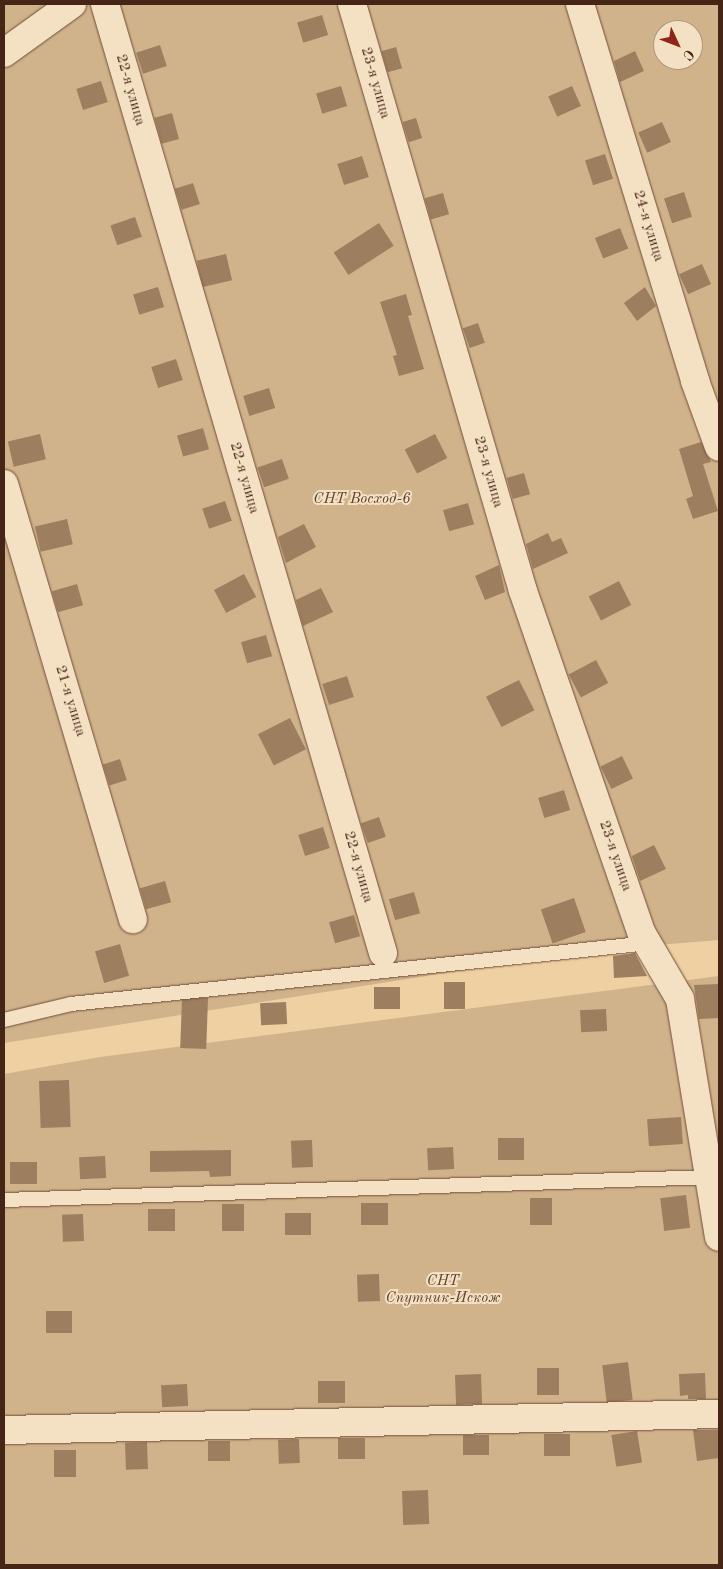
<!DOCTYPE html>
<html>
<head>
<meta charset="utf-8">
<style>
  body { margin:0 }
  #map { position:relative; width:723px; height:1569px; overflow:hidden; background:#eed0a3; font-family:"Old Standard TT",serif }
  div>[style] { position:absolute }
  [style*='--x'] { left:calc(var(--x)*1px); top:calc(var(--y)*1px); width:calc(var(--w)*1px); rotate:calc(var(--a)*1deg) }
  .green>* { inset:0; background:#d1b38b }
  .building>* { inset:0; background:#9d7e5f; transform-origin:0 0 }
  .roads { filter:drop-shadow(0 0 1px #6f5039) drop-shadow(0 0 1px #6f5039) }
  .service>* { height:14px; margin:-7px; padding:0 7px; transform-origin:7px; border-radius:7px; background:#f4e0c3 }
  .minor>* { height:28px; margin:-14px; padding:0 14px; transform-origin:14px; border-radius:14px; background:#f4e0c3 }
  span { translate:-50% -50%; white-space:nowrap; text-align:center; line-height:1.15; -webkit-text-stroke:4px #f4e0c3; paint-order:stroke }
  .street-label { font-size:15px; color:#452516 }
  .park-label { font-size:15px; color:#61412d; font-style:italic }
  .frame { position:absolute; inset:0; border:5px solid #452516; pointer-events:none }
  .north { position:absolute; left:653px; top:20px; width:50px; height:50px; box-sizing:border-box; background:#f4e0c3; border:1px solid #ae957e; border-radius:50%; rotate:133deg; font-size:14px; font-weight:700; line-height:20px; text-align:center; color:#452516 }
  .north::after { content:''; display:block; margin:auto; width:18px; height:22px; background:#8f2418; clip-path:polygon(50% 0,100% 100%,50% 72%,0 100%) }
</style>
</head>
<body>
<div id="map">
  <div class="green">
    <div style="clip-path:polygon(evenodd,4px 4px,719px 4px,719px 940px,584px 951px,4px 1043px,4px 4px,663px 30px,693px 30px,693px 60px,663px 60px,663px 30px)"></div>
    <div style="clip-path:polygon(719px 976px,719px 1565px,4px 1565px,4px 1074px,100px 1057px)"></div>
  </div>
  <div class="building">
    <div style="left:322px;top:15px;width:21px;height:26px;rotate:73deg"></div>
    <div style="left:160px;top:45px;width:22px;height:25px;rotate:72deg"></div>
    <div style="left:396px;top:47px;width:22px;height:15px;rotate:74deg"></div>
    <div style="clip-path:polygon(635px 51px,644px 71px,620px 82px,614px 61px)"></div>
    <div style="left:101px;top:81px;width:22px;height:26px;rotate:72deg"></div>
    <div style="left:341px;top:86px;width:21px;height:26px;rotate:73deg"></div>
    <div style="left:572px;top:86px;width:22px;height:26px;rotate:66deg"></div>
    <div style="left:172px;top:113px;width:27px;height:18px;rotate:75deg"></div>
    <div style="left:416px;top:118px;width:21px;height:14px;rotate:73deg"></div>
    <div style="left:662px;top:122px;width:22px;height:26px;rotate:66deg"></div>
    <div style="left:605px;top:154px;width:26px;height:21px;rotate:72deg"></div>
    <div style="left:362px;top:156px;width:22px;height:26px;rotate:72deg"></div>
    <div style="left:193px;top:183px;width:22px;height:19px;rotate:72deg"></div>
    <div style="left:684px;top:192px;width:26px;height:21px;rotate:72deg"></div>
    <div style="left:443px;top:193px;width:22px;height:19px;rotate:74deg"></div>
    <div style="left:135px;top:217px;width:21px;height:26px;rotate:71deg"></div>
    <div style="left:379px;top:223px;width:27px;height:54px;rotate:57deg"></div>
    <div style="left:620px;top:228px;width:22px;height:27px;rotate:68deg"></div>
    <div style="left:226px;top:254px;width:27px;height:30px;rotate:77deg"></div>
    <div style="left:702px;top:264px;width:22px;height:25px;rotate:66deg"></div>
    <div style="left:158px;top:287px;width:21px;height:26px;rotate:73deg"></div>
    <div style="clip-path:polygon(645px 287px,656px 306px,637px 321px,624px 303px)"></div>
    <div style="clip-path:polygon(406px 294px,412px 315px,408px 316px,424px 369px,399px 376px,393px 356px,397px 355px,380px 302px)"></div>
    <div style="left:478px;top:323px;width:21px;height:16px;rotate:71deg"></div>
    <div style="left:176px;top:359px;width:22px;height:26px;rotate:72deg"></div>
    <div style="left:269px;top:388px;width:21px;height:27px;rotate:73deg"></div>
    <div style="left:203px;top:428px;width:22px;height:27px;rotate:74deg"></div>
    <div style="left:40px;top:434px;width:26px;height:33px;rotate:77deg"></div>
    <div style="left:435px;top:434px;width:27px;height:34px;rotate:63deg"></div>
    <div style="clip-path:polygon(701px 442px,711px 462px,703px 464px,718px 511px,693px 519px,686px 499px,693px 496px,679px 449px)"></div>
    <div style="left:282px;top:459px;width:21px;height:26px;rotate:71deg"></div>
    <div style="left:524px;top:473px;width:22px;height:18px;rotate:74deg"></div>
    <div style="left:225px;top:501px;width:21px;height:24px;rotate:71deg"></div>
    <div style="left:468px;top:503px;width:22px;height:26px;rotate:74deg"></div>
    <div style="left:67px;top:519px;width:26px;height:33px;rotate:77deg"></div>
    <div style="clip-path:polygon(304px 524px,316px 547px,286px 563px,278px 537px)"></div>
    <div style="clip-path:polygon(548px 533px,552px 542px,561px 538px,568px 553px,533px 569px,526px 544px)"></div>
    <div style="clip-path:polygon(499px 565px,505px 592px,485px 600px,475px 576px)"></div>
    <div style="left:244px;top:574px;width:26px;height:34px;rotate:62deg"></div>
    <div style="left:619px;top:581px;width:27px;height:34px;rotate:63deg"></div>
    <div style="left:77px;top:584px;width:22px;height:26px;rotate:74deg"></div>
    <div style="clip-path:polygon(321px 588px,333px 612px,303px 626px,296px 600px)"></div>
    <div style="left:266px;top:635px;width:22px;height:26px;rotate:74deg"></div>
    <div style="left:596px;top:660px;width:26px;height:31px;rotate:62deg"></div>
    <div style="left:347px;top:676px;width:22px;height:26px;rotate:72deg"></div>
    <div style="left:519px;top:680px;width:34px;height:37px;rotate:63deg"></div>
    <div style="left:290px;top:718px;width:35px;height:36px;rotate:63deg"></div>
    <div style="left:622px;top:756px;width:25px;height:24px;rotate:64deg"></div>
    <div style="left:120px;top:759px;width:22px;height:18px;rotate:72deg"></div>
    <div style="left:564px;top:790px;width:21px;height:27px;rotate:73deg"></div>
    <div style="left:379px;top:817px;width:21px;height:19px;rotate:71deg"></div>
    <div style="left:323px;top:827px;width:22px;height:26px;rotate:72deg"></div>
    <div style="clip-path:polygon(654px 845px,666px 869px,640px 881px,632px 856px)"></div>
    <div style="left:165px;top:881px;width:22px;height:26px;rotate:74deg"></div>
    <div style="left:414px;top:892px;width:22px;height:26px;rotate:74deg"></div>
    <div style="left:574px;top:898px;width:36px;height:35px;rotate:71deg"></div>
    <div style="left:354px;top:915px;width:22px;height:26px;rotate:74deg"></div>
    <div style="left:120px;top:944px;width:33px;height:26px;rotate:74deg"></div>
    <div style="clip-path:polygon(635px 953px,647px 976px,614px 978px,613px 956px)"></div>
    <div style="left:444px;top:982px;width:21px;height:27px"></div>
    <div style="clip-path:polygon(719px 984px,719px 1018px,699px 1019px,694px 985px)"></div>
    <div style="left:374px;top:987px;width:26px;height:22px"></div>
    <div style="left:208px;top:998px;width:51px;height:26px;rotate:92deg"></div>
    <div style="left:286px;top:1002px;width:22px;height:26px;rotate:87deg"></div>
    <div style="left:606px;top:1009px;width:22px;height:26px;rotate:87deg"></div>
    <div style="left:69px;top:1080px;width:47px;height:30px;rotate:88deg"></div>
    <div style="left:681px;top:1117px;width:27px;height:34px;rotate:86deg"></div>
    <div style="left:498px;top:1138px;width:26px;height:22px"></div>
    <div style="left:312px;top:1140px;width:27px;height:21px;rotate:88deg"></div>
    <div style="left:453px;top:1147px;width:22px;height:26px;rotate:87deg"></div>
    <div style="clip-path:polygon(231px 1150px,231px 1176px,210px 1177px,209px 1171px,150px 1172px,150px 1151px)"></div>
    <div style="left:105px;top:1156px;width:22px;height:26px;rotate:87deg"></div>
    <div style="left:10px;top:1162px;width:27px;height:22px"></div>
    <div style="left:686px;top:1195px;width:33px;height:26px;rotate:83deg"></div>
    <div style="left:552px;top:1198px;width:27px;height:22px;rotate:90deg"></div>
    <div style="left:361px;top:1203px;width:27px;height:22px"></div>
    <div style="left:244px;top:1204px;width:27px;height:22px;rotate:90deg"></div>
    <div style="left:148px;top:1209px;width:27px;height:22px"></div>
    <div style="left:285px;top:1213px;width:26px;height:22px"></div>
    <div style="left:83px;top:1214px;width:27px;height:21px;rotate:88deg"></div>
    <div style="left:379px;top:1274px;width:27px;height:22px;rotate:88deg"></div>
    <div style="left:72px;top:1311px;width:22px;height:26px;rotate:90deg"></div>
    <div style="left:628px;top:1362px;width:38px;height:26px;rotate:83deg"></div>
    <div style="left:537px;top:1368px;width:22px;height:27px"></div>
    <div style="clip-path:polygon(705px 1373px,706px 1399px,688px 1399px,688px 1395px,680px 1396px,679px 1374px)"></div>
    <div style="left:481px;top:1374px;width:30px;height:26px;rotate:88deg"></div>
    <div style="left:318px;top:1381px;width:27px;height:22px"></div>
    <div style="left:187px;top:1384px;width:22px;height:26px;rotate:87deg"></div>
    <div style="clip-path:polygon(693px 1430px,719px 1430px,719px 1458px,697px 1461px)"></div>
    <div style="left:637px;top:1431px;width:32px;height:26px;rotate:81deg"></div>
    <div style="left:570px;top:1434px;width:22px;height:26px;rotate:90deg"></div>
    <div style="left:463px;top:1435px;width:26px;height:20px"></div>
    <div style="left:338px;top:1438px;width:27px;height:21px"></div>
    <div style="left:299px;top:1439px;width:24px;height:21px;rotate:88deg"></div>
    <div style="left:208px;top:1441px;width:22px;height:20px"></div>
    <div style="left:147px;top:1442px;width:27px;height:22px;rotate:88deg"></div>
    <div style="left:76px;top:1450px;width:27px;height:22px;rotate:90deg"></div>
    <div style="left:428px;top:1490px;width:34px;height:26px;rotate:88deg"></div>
  </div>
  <div class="roads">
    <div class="service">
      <div style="--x:4;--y:1020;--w:69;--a:-13.4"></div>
      <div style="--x:71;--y:1004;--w:581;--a:-6.02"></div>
      <div style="--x:4;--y:1200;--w:709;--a:-1.86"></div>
    </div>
    <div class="minor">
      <div style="--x:105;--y:4;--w:989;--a:73.67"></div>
      <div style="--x:352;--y:4;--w:611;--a:73.76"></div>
      <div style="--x:523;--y:591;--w:363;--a:70.9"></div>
      <div style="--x:642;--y:934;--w:75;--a:59.7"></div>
      <div style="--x:680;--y:999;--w:241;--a:80.7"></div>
      <div style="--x:580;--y:4;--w:394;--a:73"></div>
      <div style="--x:695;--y:381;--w:70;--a:70"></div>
      <div style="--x:4;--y:53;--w:84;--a:-35.8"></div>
      <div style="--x:4;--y:484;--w:454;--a:73.5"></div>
      <div style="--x:4;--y:1430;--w:715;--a:-1.28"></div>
    </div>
  </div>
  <div class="street-label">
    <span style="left:375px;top:83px;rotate:74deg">23-я улица</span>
    <span style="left:130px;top:90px;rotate:74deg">22-я улица</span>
    <span style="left:648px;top:226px;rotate:73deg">24-я улица</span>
    <span style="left:488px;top:472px;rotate:74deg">23-я улица</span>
    <span style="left:244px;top:478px;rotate:74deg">22-я улица</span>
    <span style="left:70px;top:701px;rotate:73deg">21-я улица</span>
    <span style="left:615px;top:856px;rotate:71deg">23-я улица</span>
    <span style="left:358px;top:867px;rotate:74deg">22-я улица</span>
  </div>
  <div class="park-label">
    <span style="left:362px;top:500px">СНТ Восход-6</span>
    <span style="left:443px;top:1290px">СНТ<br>Спутник-Искож</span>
  </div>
  <div class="frame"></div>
  <div class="north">С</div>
</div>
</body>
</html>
